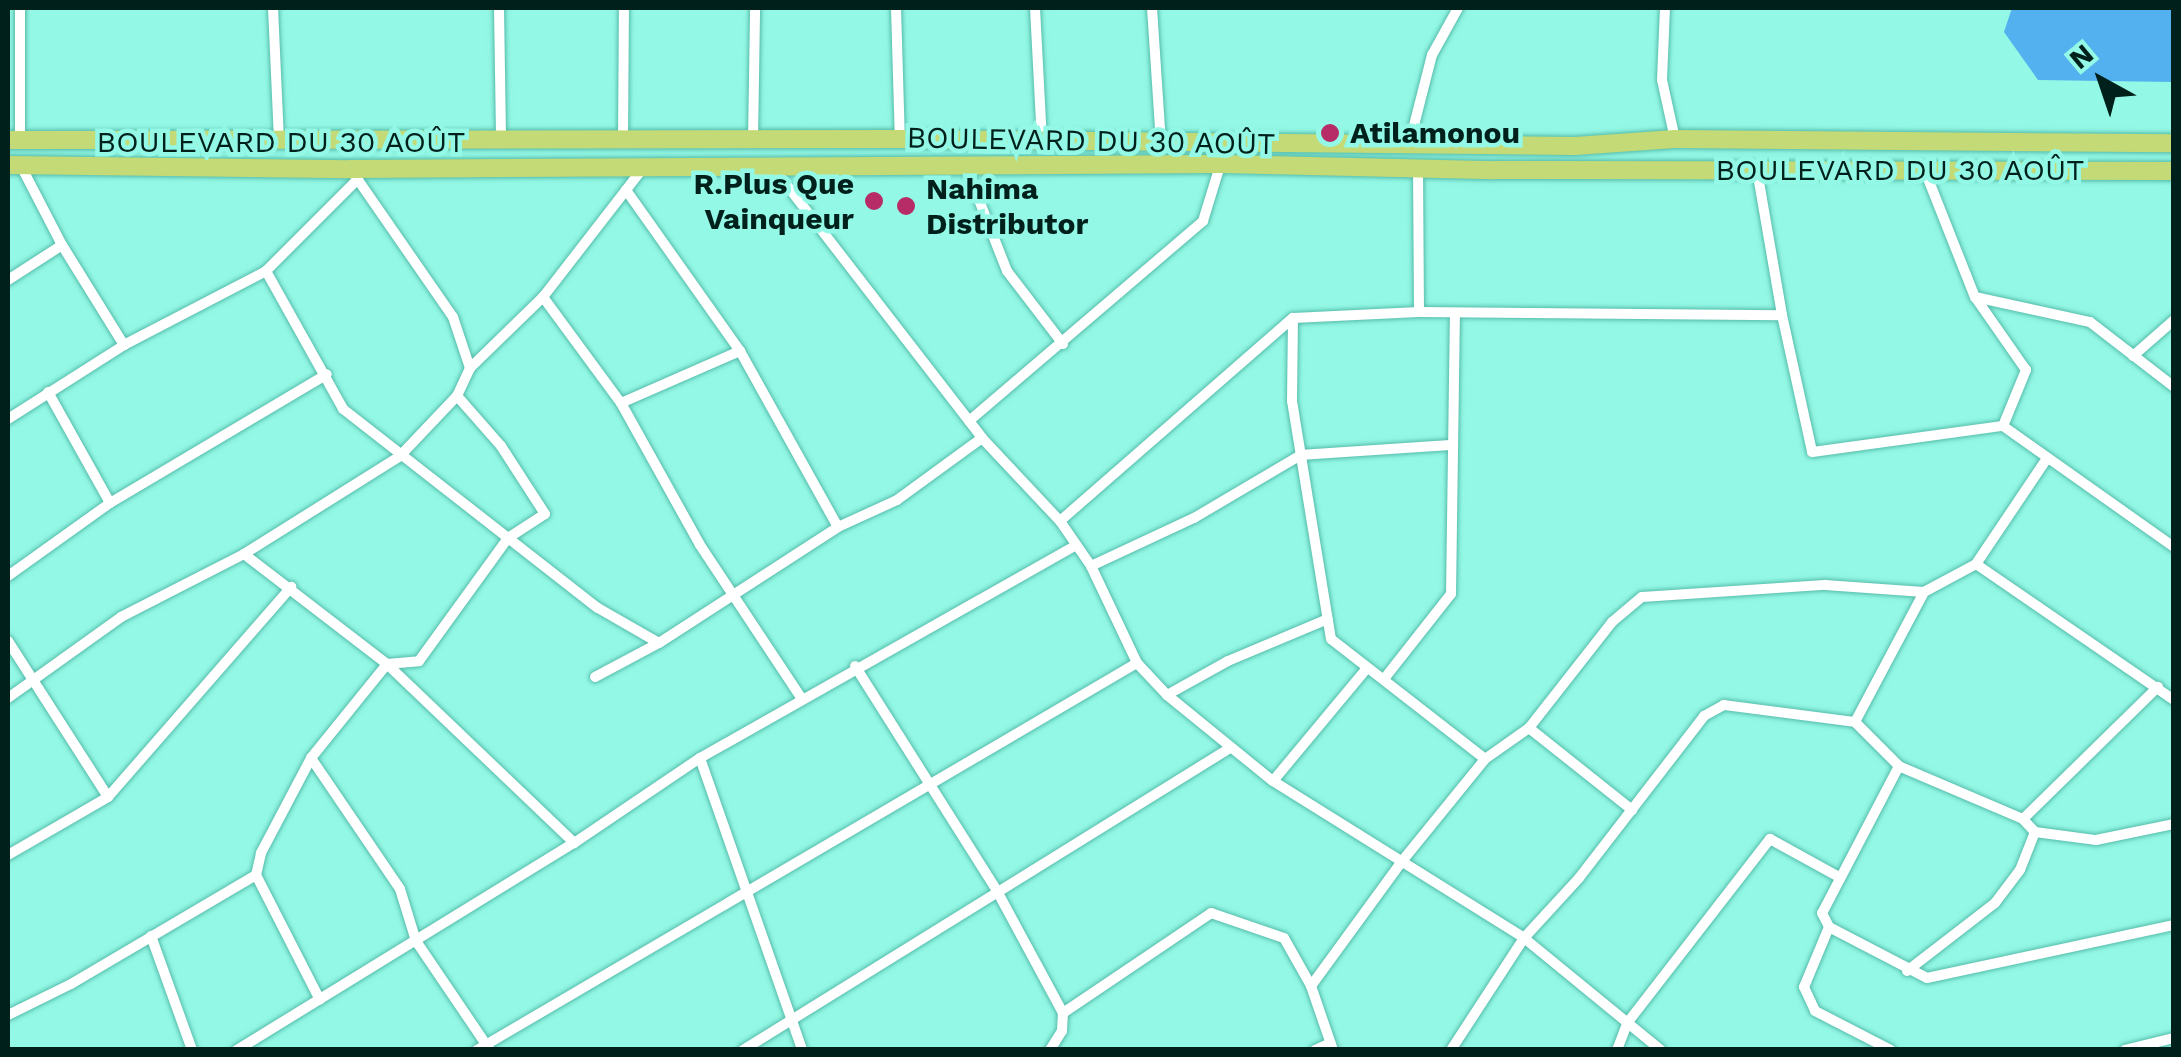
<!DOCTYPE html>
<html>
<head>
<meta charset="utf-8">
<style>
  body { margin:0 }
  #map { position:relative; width:2181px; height:1057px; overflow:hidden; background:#93f8e5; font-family:"Work Sans",sans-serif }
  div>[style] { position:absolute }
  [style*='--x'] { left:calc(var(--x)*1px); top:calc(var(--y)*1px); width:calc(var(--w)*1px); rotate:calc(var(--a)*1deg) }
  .water>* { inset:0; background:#53b1ef }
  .roads { filter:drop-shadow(0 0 2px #56bcab) drop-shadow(0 0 2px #56bcab) }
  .minor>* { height:10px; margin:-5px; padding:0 5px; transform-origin:5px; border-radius:5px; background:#fff }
  .trunk>* { height:18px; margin:-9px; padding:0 9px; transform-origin:9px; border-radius:9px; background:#c4da76 }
  .dots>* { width:28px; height:28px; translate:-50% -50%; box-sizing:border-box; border:5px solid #93f8e5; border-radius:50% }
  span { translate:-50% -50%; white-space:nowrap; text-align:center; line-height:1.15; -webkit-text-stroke:9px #93f8e5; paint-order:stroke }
  .poi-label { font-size:30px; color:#00201c; font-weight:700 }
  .left { translate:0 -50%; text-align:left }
  .right { translate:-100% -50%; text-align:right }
  .street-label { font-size:30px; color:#00201c }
  .frame { position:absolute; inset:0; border:10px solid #00201c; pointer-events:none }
  .north { position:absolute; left:2051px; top:30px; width:100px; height:100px; -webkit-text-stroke:8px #93f8e5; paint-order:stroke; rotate:320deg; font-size:28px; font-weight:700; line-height:40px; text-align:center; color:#00201c }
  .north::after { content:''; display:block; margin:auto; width:35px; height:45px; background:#00201c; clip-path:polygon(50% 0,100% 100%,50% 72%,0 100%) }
</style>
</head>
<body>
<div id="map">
  <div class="water">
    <div style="clip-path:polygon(2012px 8px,2173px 8px,2173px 82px,2038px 80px,2004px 32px)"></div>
  </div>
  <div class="roads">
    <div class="minor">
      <div style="--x:20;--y:8;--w:132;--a:90"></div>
      <div style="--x:273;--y:8;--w:132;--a:87.4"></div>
      <div style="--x:499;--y:8;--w:134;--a:89.1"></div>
      <div style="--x:896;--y:8;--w:131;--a:88.3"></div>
      <div style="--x:1035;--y:8;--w:134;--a:87"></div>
      <div style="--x:1152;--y:8;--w:134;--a:86.2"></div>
      <div style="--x:1665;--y:8;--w:72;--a:92.4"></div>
      <div style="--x:1662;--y:80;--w:60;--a:77.6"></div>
      <div style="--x:623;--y:141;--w:133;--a:-89.6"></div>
      <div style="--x:753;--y:141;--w:133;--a:-89.1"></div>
      <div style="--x:1409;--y:145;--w:93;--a:-75.7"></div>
      <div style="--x:1432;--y:55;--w:54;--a:-61"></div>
      <div style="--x:21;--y:166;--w:89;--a:62.6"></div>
      <div style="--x:62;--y:245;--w:118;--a:58.2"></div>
      <div style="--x:772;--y:166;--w:344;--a:52.3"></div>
      <div style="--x:982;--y:438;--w:114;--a:46.8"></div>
      <div style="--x:1060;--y:521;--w:55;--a:55.4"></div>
      <div style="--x:1091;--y:566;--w:107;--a:64.6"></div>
      <div style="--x:1137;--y:663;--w:44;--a:46.8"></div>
      <div style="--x:1167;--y:695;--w:136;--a:39.1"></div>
      <div style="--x:1273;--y:781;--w:296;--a:32"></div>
      <div style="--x:1524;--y:938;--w:177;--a:39.3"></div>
      <div style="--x:966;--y:167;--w:112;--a:68.5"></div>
      <div style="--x:1007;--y:271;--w:92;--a:52.5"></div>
      <div style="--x:1418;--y:168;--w:144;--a:89.6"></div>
      <div style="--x:1757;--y:170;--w:147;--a:80.2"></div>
      <div style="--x:1782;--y:315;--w:140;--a:77.6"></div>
      <div style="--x:1812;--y:452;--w:193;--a:-7.8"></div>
      <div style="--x:2003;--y:426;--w:61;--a:-67.7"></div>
      <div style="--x:2026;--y:370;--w:89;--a:-124.9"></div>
      <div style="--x:1925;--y:171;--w:136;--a:68.4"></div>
      <div style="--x:1975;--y:297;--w:118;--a:12.3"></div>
      <div style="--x:2090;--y:322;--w:106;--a:37.7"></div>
      <div style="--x:356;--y:177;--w:170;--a:55.3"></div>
      <div style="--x:453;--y:317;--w:54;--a:71.6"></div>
      <div style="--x:626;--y:190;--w:197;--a:54.7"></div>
      <div style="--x:740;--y:351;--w:201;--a:60.9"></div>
      <div style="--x:266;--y:271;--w:158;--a:60.8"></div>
      <div style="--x:343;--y:409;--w:323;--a:38"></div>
      <div style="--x:598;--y:608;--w:70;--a:29.8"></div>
      <div style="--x:8;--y:280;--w:64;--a:-32.9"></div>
      <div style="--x:543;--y:297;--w:132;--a:53.7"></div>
      <div style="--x:621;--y:403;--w:162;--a:60.9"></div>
      <div style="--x:700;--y:545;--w:185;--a:56.5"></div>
      <div style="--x:1293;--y:318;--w:83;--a:90.7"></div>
      <div style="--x:1292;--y:401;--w:241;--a:80.7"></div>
      <div style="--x:1331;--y:639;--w:195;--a:37.9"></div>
      <div style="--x:2133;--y:356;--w:55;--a:-41.3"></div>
      <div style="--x:48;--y:392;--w:127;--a:60.8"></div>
      <div style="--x:621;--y:403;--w:130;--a:-23.6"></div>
      <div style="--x:8;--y:419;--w:138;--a:-32.5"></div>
      <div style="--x:124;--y:345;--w:160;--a:-27.5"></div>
      <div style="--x:266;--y:271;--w:130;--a:-45"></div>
      <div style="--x:969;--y:421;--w:308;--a:-40.5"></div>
      <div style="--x:1203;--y:221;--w:82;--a:-72.9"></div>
      <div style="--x:2003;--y:426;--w:209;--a:35.3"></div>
      <div style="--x:1060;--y:521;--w:309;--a:-41.1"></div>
      <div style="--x:1293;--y:318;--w:126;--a:-2.7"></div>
      <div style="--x:1419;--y:312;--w:363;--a:0.5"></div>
      <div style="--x:244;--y:554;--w:180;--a:37.6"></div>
      <div style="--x:387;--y:664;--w:259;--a:43.7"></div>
      <div style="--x:1976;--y:564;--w:240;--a:34.5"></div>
      <div style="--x:1091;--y:566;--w:114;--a:-25"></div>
      <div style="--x:1194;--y:518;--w:124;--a:-30.5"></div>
      <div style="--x:1301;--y:455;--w:152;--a:-3.8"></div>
      <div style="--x:8;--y:576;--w:125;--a:-35.6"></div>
      <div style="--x:110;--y:503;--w:252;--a:-30.7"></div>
      <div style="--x:8;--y:641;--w:185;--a:57.3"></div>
      <div style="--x:855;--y:666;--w:266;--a:57.7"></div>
      <div style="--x:997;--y:891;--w:139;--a:61.6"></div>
      <div style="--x:595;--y:677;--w:72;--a:-28"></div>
      <div style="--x:659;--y:643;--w:213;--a:-32.9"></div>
      <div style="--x:838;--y:527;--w:65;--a:-24.6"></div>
      <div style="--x:897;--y:500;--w:105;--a:-36.1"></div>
      <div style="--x:1384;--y:679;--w:108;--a:-51.8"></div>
      <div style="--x:1451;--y:594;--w:281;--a:-89.2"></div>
      <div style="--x:1167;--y:695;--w:70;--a:-29.1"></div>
      <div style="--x:1228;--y:661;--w:108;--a:-22.8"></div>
      <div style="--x:8;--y:698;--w:139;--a:-35.6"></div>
      <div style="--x:121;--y:617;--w:138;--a:-27.1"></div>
      <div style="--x:244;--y:554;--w:184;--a:-32.1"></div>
      <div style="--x:400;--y:456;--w:83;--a:-46.5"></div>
      <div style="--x:457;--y:396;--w:31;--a:-65"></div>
      <div style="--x:470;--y:368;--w:102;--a:-44.2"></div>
      <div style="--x:543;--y:297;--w:163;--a:-52.2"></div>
      <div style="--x:1529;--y:728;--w:132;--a:38.5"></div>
      <div style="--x:311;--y:758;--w:158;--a:55.8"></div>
      <div style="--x:400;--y:889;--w:54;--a:72.9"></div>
      <div style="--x:416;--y:941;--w:130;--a:55.9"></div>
      <div style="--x:700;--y:758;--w:309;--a:70.7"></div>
      <div style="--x:1899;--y:766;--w:166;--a:117.6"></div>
      <div style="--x:1822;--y:913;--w:16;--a:63"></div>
      <div style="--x:1829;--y:927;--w:110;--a:27.5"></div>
      <div style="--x:1927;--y:978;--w:253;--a:-12.1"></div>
      <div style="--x:1273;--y:781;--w:147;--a:-50.2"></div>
      <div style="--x:2023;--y:819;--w:189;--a:-44.4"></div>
      <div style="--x:2035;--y:832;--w:62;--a:7.5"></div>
      <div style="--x:2096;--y:840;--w:80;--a:-11.6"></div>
      <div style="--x:8;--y:855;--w:116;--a:-30.1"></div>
      <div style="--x:108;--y:797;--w:279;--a:-48.9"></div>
      <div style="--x:256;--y:875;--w:140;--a:62.9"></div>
      <div style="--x:1829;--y:927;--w:65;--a:112.6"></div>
      <div style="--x:1804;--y:987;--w:26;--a:65"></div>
      <div style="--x:1815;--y:1011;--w:85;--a:27.2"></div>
      <div style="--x:151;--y:936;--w:121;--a:70.2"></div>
      <div style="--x:1907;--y:971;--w:111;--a:-37.7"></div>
      <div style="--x:1995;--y:903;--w:41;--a:-52.9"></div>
      <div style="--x:2020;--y:870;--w:41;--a:-68.5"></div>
      <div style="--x:2035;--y:832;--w:18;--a:-133"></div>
      <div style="--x:2023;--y:819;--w:135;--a:-156.9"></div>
      <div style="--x:1899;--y:766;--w:62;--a:-135"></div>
      <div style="--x:1855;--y:722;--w:147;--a:-62"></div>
      <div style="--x:1311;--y:986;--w:156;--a:-53.9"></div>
      <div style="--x:1403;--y:860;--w:130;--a:-50.9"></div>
      <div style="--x:1485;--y:759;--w:54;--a:-35.2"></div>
      <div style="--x:1529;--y:728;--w:135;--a:-51.9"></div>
      <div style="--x:1612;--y:622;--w:39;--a:-40"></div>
      <div style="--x:1642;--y:597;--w:183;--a:-3.8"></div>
      <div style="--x:1825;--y:585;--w:99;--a:4"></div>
      <div style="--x:1924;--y:592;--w:59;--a:-28.3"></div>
      <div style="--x:1976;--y:564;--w:125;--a:-56.1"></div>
      <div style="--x:8;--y:1015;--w:70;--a:-26.2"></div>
      <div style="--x:71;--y:984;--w:215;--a:-30.5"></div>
      <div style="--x:256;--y:875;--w:23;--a:-77"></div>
      <div style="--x:261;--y:853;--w:107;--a:-62.2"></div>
      <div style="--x:311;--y:758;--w:121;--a:-51"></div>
      <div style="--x:387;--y:664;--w:32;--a:-5"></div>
      <div style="--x:419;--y:661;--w:152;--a:-54.1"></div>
      <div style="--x:508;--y:538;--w:44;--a:-33"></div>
      <div style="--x:545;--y:514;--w:81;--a:-122.9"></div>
      <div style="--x:501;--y:446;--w:67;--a:-131.3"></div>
      <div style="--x:237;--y:1050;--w:395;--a:-31.6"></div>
      <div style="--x:574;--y:843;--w:152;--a:-34"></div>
      <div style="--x:700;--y:758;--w:432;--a:-29.5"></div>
      <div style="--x:477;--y:1050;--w:765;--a:-30.39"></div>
      <div style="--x:743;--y:1050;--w:573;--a:-31.8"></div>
      <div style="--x:1050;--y:1050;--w:22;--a:-58"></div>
      <div style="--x:1062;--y:1031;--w:18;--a:-87"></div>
      <div style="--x:1063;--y:1013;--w:179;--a:-34"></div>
      <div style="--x:1211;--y:913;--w:77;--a:18.9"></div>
      <div style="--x:1284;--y:938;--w:55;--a:60.6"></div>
      <div style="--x:1311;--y:986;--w:68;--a:71"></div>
      <div style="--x:1315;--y:1050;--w:17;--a:-24"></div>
      <div style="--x:1451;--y:1050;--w:134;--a:-56.9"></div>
      <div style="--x:1524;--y:938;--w:81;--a:-47.5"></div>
      <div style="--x:1579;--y:878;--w:205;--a:-52.3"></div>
      <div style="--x:1704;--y:716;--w:23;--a:-29"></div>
      <div style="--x:1724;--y:705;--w:132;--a:7.4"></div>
      <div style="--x:1617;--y:1050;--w:30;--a:-69"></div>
      <div style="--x:1628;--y:1022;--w:232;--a:-52.2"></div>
      <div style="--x:1770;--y:839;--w:79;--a:28.8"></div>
      <div style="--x:2125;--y:1050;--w:50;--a:-13.8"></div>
    </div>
    <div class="trunk">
      <div style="--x:8;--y:140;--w:892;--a:-0.06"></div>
      <div style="--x:900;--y:139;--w:675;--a:0.59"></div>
      <div style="--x:1575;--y:146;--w:100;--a:-4"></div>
      <div style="--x:1675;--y:139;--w:499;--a:0.5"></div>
      <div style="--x:8;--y:165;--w:342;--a:0.7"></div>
      <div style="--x:350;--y:169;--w:872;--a:-0.33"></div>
      <div style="--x:1222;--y:164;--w:273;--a:1.3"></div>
      <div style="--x:1495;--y:170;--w:679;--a:0.08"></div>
    </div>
  </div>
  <div class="dots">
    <div style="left:1330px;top:133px;background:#b72c66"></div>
    <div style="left:874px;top:201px;background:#b72c66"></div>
    <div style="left:906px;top:206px;background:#b72c66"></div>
  </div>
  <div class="poi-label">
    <span class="left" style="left:1350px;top:133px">Atilamonou</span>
    <span class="right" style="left:854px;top:201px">R.Plus Que<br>Vainqueur</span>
    <span class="left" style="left:926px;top:206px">Nahima<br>Distributor</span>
  </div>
  <div class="street-label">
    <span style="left:1091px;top:141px;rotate:1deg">BOULEVARD DU 30 AOÛT</span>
    <span style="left:281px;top:142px">BOULEVARD DU 30 AOÛT</span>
    <span style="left:1900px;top:170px">BOULEVARD DU 30 AOÛT</span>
  </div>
  <div class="frame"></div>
  <div class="north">N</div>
</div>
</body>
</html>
